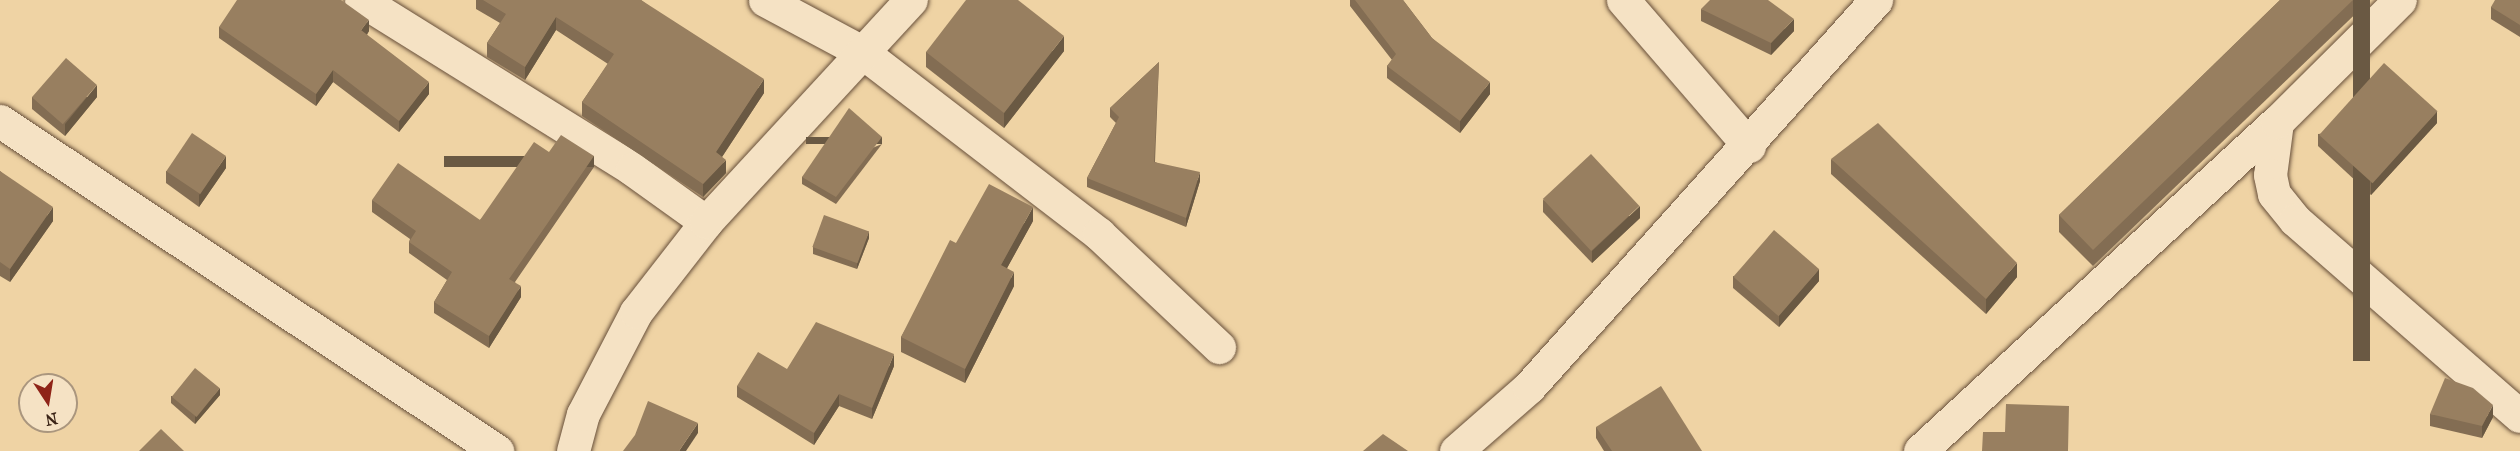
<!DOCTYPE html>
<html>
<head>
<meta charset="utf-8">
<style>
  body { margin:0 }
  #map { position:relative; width:2520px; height:451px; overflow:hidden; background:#efd3a4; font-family:"IM FELL French Canon",serif }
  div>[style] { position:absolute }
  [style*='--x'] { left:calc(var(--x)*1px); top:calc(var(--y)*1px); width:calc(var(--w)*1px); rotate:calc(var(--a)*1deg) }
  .roads { filter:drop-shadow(0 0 2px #674f3a) drop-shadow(0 0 2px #674f3a) }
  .minor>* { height:33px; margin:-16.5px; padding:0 16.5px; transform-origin:16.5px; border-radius:16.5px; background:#f5e2c4 }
  .wall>* { inset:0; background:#836d53 }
  .shaded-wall>* { inset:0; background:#6a5943; transform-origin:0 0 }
  .building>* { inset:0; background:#987f60; transform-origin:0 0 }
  span { translate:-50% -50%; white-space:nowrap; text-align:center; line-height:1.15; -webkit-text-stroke:5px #f5e2c4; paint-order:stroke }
  .north { position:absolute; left:18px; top:373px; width:60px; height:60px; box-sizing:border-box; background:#f5e2c4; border:2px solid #aa967e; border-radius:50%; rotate:168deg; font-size:16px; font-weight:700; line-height:24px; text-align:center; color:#3a2316 }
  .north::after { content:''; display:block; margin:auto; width:21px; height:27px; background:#8f2418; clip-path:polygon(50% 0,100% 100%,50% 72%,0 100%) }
</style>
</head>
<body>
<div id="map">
  <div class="roads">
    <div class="minor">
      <div style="--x:361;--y:0;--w:319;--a:31.9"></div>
      <div style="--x:632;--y:169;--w:91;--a:35.6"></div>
      <div style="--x:765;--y:0;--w:110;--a:28.2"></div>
      <div style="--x:862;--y:52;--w:299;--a:37.5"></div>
      <div style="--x:1099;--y:234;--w:165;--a:43.3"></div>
      <div style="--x:1623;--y:0;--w:193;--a:49.2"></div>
      <div style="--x:0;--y:121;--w:597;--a:33.58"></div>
      <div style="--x:2277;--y:122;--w:53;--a:97.5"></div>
      <div style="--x:2270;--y:175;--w:19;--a:78"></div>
      <div style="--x:2274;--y:194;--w:33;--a:51"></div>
      <div style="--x:2295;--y:220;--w:298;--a:41.1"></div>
      <div style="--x:573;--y:451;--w:38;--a:-75"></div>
      <div style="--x:583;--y:414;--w:115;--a:-62.5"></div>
      <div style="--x:636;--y:312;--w:114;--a:-52.1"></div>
      <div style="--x:706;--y:222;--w:302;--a:-47.3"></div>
      <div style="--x:1456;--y:451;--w:97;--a:-41.2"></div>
      <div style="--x:1529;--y:387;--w:520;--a:-48.12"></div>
      <div style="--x:1920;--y:451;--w:485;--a:-42.7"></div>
      <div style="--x:2277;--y:122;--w:173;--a:-44.8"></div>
    </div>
  </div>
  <div class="wall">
    <div style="clip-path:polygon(476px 0,641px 0,764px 93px,722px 157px,726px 173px,703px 197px,582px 116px,582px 102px,608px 64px,556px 30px,525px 80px,487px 57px,487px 43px,500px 23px,476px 9px)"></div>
    <div style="clip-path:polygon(1350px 0,1403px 0,1432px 38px,1490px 94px,1460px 133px,1387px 78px,1387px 66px,1392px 60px,1350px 6px)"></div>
    <div style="clip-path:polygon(2280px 0,2370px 0,2093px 266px,2059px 232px,2059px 215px)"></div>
    <div style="clip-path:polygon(2520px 0,2520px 37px,2491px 19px,2491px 7px)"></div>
    <div style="clip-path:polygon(1701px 9px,1794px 31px,1771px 55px,1701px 21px)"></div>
    <div style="clip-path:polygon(219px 27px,369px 31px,367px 35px,429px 94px,399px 132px,333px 82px,316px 106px,219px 38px)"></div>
    <div style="clip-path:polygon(1064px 51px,1004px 128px,926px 67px,926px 52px)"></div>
    <div style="clip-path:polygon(1159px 62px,1155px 162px,1200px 181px,1186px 227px,1087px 187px,1087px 178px,1116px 123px,1110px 117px,1110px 108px)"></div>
    <div style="clip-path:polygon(32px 97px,97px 97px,65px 136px,32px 109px)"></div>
    <div style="clip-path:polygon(2437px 123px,2371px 195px,2318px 146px,2318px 134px)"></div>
    <div style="clip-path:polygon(882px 144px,836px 204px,802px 184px,802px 177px)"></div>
    <div style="clip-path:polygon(549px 152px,594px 167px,515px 282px,521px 297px,489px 348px,434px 313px,434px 302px,447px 280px,409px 253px,409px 242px,410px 239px,372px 212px,372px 200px,480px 220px)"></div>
    <div style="clip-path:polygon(1831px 159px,2017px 277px,1986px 314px,1831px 174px)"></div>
    <div style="clip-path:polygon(226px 168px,199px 207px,166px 183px,166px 171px)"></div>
    <div style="clip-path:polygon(0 171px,53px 221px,10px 282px,0 276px)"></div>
    <div style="clip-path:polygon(1543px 200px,1640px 218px,1592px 263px,1543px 212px)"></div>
    <div style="clip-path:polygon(1033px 221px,1007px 268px,1014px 286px,965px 383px,901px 352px,901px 337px,956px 243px)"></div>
    <div style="clip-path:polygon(869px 238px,857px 269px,813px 254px,813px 247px)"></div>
    <div style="clip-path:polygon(1733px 276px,1819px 281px,1779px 327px,1733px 288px)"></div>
    <div style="clip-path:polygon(894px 366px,872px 419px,839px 406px,814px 445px,737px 397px,737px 386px)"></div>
    <div style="clip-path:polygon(220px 395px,195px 424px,171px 403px,171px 396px)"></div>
    <div style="clip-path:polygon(2430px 414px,2493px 417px,2482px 438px,2430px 426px)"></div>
    <div style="clip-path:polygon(1596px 427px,1702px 451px,1604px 451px,1596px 438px)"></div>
  </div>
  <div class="shaded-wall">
    <div style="left:2353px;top:0;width:17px;height:361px"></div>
    <div style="clip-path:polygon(556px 17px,556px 30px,525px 80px,525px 67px)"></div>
    <div style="clip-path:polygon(1794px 19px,1794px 31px,1771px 55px,1771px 43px)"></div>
    <div style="clip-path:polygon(369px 20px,369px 31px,361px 42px,361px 30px)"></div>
    <div style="clip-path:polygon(1064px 36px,1064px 51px,1004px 128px,1004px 113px)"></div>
    <div style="clip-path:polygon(333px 70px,333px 82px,316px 106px,316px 94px)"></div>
    <div style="clip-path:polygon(764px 79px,764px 93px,716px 166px,716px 152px)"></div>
    <div style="clip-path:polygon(429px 82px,429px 94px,399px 132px,399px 121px)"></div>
    <div style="clip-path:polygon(1490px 82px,1490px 94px,1460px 133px,1460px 121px)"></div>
    <div style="clip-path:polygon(97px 85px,97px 97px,65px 136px,65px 124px)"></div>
    <div style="clip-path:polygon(2437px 111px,2437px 123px,2371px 195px,2371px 183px)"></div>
    <div style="left:882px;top:137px;width:7px;height:76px;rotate:90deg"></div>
    <div style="clip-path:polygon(226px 156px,226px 168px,199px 207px,199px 195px)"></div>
    <div style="left:594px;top:156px;width:11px;height:150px;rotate:90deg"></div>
    <div style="clip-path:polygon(726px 160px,726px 173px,703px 197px,703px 184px)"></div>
    <div style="clip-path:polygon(1200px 172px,1200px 181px,1186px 227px,1186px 218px)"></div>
    <div style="clip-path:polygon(1640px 206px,1640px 218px,1592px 263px,1592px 251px)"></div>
    <div style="clip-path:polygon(53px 207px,53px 221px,10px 282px,10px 269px)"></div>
    <div style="clip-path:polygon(1033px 207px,1033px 221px,1001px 279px,1001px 265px)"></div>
    <div style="clip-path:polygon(869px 231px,869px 238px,857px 269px,857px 263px)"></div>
    <div style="clip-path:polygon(2017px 263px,2017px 277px,1986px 314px,1986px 299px)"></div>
    <div style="clip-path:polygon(1819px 269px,1819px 281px,1779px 327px,1779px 315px)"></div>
    <div style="clip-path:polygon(1014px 272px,1014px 286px,965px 383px,965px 369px)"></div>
    <div style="clip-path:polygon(521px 286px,521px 297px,489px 348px,489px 336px)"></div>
    <div style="clip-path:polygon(894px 354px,894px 366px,872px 419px,872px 408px)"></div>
    <div style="clip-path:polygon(220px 388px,220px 395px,195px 424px,195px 417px)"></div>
    <div style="clip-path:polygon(839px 394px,839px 406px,814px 445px,814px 433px)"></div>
    <div style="clip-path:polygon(2493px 405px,2493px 417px,2482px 438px,2482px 426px)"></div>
    <div style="clip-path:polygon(698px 423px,698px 433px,686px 451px,679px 451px)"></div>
  </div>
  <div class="building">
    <div style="clip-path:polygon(237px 0,341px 0,369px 20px,361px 30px,429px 82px,399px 121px,333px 70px,316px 94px,219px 27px)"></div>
    <div style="clip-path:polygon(483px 0,641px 0,764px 79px,716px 152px,726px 160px,703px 184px,582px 102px,614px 54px,556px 17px,525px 67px,487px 43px,506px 14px)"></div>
    <div style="clip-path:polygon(966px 0,1018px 0,1064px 36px,1004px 113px,926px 52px)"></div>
    <div style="clip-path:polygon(1355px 0,1403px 0,1432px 38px,1490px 82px,1460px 121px,1387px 66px,1396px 54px)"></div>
    <div style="clip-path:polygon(1710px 0,1768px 0,1794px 19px,1771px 43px,1701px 9px)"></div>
    <div style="clip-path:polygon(2280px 0,2353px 0,2093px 250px,2059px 215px)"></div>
    <div style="clip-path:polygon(2495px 0,2520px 0,2520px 25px,2491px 7px)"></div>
    <div style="left:66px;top:58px;width:41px;height:52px;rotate:41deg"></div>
    <div style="clip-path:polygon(1159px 62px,1154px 162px,1200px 172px,1186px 218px,1087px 178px,1119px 117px,1110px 108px)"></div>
    <div style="left:2384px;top:63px;width:72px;height:97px;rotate:42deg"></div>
    <div style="clip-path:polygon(849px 108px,882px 137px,836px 197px,802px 177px)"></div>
    <div style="clip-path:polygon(1878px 123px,2017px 263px,1986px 299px,1831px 159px)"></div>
    <div style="left:192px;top:133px;width:41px;height:46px;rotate:34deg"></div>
    <div style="clip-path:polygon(561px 135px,594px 156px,509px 279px,521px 286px,489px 336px,434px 302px,452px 272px,409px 242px,416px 231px,372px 200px,398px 163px,480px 220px,534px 142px,549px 152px)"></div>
    <div style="left:1591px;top:154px;width:71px;height:66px;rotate:47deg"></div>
    <div style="clip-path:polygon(0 171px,53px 207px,10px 269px,0 262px)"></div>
    <div style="clip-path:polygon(989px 184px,1033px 207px,1001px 265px,1014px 272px,965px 369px,901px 337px,950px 240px,956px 243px)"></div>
    <div style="left:824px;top:215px;width:48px;height:34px;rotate:20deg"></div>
    <div style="left:1774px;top:230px;width:60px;height:62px;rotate:41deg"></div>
    <div style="clip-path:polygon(816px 322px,894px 354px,872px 408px,839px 394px,814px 433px,737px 386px,758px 352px,787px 369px)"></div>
    <div style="left:195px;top:368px;width:32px;height:37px;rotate:39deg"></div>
    <div style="clip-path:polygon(2445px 378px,2473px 388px,2493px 405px,2482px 426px,2430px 414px)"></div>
    <div style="clip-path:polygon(1661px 386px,1702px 451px,1612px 451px,1596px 427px)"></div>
    <div style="clip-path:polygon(648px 401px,698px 423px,679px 451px,623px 451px,635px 435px)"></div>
    <div style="clip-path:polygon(2006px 404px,2069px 406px,2068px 451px,1982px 451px,1983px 432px,2005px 432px)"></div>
    <div style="clip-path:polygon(161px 429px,184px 451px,139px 451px)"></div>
    <div style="clip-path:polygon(1383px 434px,1408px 451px,1363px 451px)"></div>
  </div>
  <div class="north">N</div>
</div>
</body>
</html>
